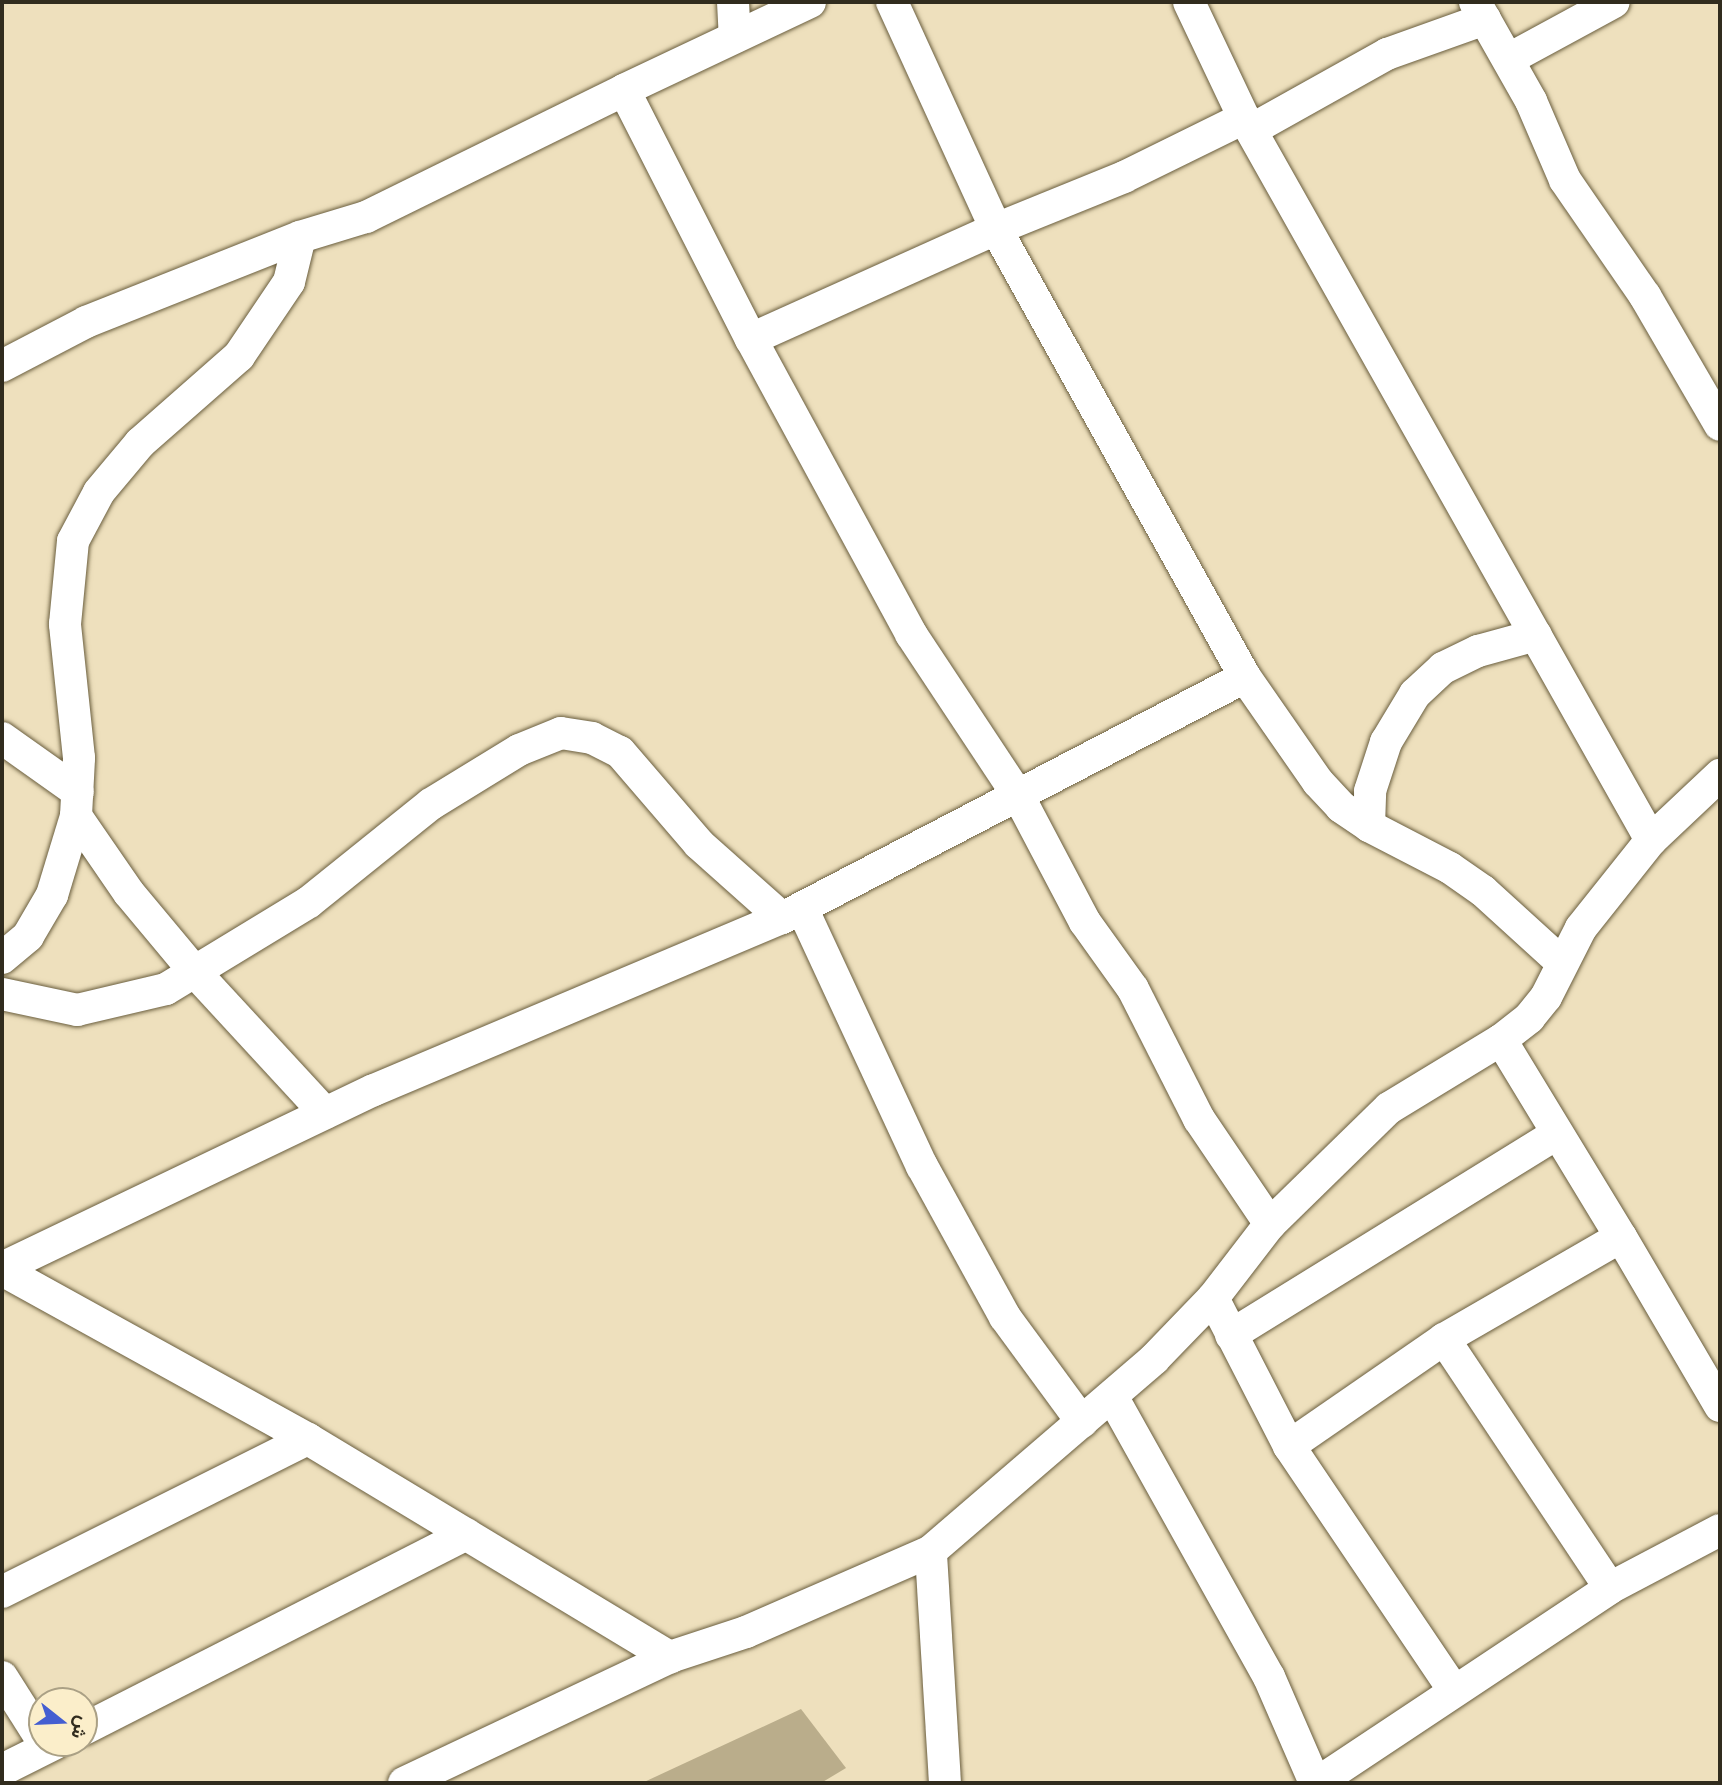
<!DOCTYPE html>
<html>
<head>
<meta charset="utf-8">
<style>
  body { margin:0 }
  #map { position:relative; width:1722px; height:1785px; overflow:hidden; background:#eee0bd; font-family:"Asap Condensed",Vazirmatn,sans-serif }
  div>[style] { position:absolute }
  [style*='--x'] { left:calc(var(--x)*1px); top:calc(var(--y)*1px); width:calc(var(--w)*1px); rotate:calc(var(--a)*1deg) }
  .building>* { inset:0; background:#baad8b }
  .roads { filter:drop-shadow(0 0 2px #6a5e3e) drop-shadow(0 0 2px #6a5e3e) }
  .minor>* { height:32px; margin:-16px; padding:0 16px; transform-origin:16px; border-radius:16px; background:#fff }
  span { translate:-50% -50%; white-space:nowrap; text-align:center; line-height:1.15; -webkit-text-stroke:6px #fbeeca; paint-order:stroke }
  .frame { position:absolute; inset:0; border:4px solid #312c1e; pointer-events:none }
  .north { position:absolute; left:28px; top:1687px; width:70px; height:70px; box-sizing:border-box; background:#fbeeca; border:2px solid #aaa085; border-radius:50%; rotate:108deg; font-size:19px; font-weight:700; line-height:28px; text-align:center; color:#312c1e }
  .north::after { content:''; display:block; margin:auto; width:24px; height:32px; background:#445ed1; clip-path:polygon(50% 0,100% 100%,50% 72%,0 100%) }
</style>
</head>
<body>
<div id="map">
  <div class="building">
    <div style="clip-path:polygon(801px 1709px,846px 1768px,821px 1783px,642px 1783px)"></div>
  </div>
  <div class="roads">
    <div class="minor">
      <div style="--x:733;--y:2;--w:35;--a:87"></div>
      <div style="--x:810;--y:2;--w:206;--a:154.7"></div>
      <div style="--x:624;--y:90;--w:280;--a:63"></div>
      <div style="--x:751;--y:339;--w:336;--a:61.5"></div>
      <div style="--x:911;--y:634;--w:196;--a:56.5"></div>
      <div style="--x:1019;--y:797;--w:141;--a:62.2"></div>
      <div style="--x:1085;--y:922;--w:82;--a:54.4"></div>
      <div style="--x:1133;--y:989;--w:146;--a:63.1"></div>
      <div style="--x:1199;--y:1119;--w:127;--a:55.9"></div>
      <div style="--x:892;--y:2;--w:250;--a:65.4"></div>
      <div style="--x:996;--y:229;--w:513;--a:60.93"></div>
      <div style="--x:1245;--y:677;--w:128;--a:55.2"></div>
      <div style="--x:1318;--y:782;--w:34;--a:47"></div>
      <div style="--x:1341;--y:807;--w:34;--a:34"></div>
      <div style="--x:1369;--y:826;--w:91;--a:27.4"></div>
      <div style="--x:1450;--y:868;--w:40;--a:34.9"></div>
      <div style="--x:1483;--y:891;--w:107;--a:42.3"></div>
      <div style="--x:1475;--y:2;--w:114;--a:60.5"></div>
      <div style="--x:1531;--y:101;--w:86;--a:66.7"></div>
      <div style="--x:1565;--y:180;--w:141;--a:55.4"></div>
      <div style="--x:1645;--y:296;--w:149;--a:59.8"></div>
      <div style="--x:1509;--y:59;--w:119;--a:-28.5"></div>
      <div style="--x:1244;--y:118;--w:829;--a:60.59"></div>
      <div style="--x:1251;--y:130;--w:156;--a:-29.2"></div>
      <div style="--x:1387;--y:54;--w:104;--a:-19.7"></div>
      <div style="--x:751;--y:339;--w:269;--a:-24.2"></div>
      <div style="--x:996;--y:229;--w:138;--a:-22.1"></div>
      <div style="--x:1124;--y:177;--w:134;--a:-26.2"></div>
      <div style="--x:1244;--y:118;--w:128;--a:-115.4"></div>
      <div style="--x:2;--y:366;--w:95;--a:-27.6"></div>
      <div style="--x:86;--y:322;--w:230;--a:-21.7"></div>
      <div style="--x:2;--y:738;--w:93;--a:35.4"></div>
      <div style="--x:76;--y:816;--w:93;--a:55.5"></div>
      <div style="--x:129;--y:893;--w:102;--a:50.2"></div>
      <div style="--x:194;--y:971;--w:193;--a:47.3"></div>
      <div style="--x:1369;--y:826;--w:35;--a:-88"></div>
      <div style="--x:1370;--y:791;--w:52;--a:-71.9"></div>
      <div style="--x:1386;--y:742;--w:56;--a:-58.9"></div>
      <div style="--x:1415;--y:694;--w:38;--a:-43"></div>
      <div style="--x:1443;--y:668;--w:39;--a:-26"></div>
      <div style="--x:1478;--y:651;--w:60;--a:-15.4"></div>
      <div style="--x:802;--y:908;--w:285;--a:65.1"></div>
      <div style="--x:922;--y:1166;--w:172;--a:61.2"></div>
      <div style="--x:1005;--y:1317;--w:130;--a:53.7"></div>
      <div style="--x:2;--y:958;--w:34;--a:-40"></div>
      <div style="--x:28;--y:936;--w:48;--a:-59.7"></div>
      <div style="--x:52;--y:895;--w:83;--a:-73.1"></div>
      <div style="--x:76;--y:816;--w:58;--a:-87"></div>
      <div style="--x:79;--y:758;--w:135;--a:-96"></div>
      <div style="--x:65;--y:624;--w:83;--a:-84.5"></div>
      <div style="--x:73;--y:541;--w:55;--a:-62"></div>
      <div style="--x:99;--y:492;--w:64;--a:-50.1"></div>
      <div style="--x:140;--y:443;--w:132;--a:-41.3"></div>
      <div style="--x:239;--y:356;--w:89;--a:-56"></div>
      <div style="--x:289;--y:282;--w:46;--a:-76.3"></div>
      <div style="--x:300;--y:237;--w:69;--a:-16.9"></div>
      <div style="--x:366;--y:217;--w:288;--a:-26.2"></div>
      <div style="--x:2;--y:994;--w:77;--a:12"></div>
      <div style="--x:77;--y:1010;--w:91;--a:-13.3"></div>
      <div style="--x:166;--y:989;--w:167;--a:-31.3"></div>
      <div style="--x:309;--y:902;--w:156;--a:-38.8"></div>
      <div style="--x:431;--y:804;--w:103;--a:-31.5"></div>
      <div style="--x:519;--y:750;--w:45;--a:-22"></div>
      <div style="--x:561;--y:733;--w:31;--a:9"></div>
      <div style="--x:592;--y:738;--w:31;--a:27"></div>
      <div style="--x:620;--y:752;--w:121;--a:49.3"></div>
      <div style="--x:699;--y:844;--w:111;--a:41.7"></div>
      <div style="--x:1501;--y:1040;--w:36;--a:-38"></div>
      <div style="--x:1529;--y:1018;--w:27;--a:-51"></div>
      <div style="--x:1546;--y:997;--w:77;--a:-63.1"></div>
      <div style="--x:1581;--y:928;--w:112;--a:-51.5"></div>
      <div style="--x:1651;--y:840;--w:95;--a:-43.3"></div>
      <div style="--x:2;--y:1268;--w:412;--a:-25.6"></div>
      <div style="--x:374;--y:1090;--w:443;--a:-22.9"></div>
      <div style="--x:782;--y:918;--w:522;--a:-27.5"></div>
      <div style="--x:2;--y:1270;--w:350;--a:28.9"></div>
      <div style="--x:308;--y:1439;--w:423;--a:31.1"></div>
      <div style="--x:670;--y:1657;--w:80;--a:-18.2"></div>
      <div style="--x:746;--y:1632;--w:202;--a:-23.6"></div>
      <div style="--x:1213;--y:1298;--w:166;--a:62.8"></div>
      <div style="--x:1289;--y:1446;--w:293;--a:56"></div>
      <div style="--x:1231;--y:1335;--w:383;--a:-31.7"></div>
      <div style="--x:1444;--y:1339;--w:299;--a:56.3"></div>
      <div style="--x:1113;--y:1398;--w:320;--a:60.8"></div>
      <div style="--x:1269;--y:1677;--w:116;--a:66.5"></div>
      <div style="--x:1289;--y:1446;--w:188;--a:-34.6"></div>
      <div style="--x:1444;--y:1339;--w:204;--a:-30"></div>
      <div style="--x:1621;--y:1237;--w:196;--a:59.6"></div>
      <div style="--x:2;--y:1592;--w:342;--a:-26.6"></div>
      <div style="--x:2;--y:1677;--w:75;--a:57.6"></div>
      <div style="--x:84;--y:1729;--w:429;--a:-27"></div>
      <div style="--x:2;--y:1770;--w:60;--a:-26.6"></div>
      <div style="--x:404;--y:1783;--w:294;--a:-25.3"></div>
      <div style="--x:945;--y:1783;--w:232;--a:-93.5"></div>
      <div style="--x:931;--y:1551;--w:294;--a:-40.7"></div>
      <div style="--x:1154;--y:1359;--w:85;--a:-46"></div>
      <div style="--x:1213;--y:1298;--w:93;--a:-52.4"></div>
      <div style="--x:1270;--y:1224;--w:166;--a:-44.3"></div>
      <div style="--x:1389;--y:1108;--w:131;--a:-31.3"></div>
      <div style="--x:1501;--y:1040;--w:231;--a:58.7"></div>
      <div style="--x:1317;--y:1783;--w:352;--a:-33.6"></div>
      <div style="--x:1610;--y:1588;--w:124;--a:-27.8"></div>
    </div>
  </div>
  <div class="frame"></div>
  <div class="north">ش</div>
</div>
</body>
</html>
